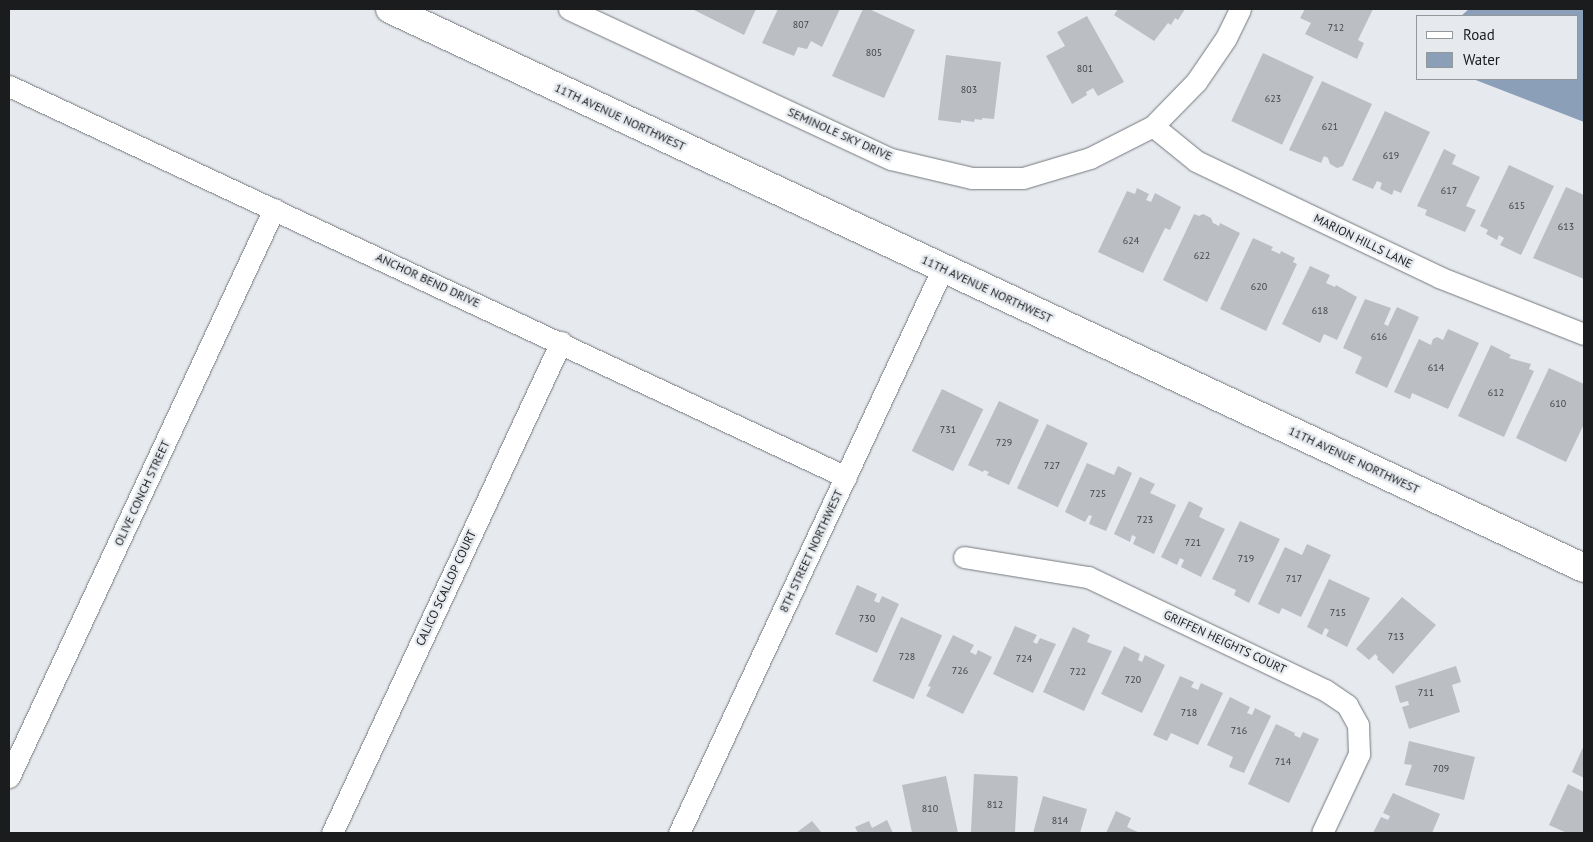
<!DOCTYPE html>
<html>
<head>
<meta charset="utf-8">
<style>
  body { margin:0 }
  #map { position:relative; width:1593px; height:842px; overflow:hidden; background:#e6eaef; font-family:"PT Sans",sans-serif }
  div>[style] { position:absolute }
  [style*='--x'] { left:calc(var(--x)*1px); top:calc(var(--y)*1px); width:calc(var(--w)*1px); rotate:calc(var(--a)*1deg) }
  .water>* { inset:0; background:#8c9fb9 }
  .building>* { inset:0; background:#bbbfc4; transform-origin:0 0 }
  .roads { filter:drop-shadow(0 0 1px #74787c) drop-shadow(0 0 1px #74787c) }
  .street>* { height:21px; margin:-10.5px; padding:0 10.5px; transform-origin:10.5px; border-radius:10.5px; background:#fff }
  .secondary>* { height:28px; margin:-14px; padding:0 14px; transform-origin:14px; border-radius:14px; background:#fff }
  span { translate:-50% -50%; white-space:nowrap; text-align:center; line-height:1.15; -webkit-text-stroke:4.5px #e6eaef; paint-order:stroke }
  .number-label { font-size:10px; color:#424547 }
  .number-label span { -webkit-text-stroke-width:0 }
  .street-label { font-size:12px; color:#1a1c1d }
  .frame { position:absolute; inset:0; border:10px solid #1a1c1d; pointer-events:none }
  .legend { position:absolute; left:1416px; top:15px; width:162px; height:65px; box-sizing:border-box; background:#e6eaef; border:1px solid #94989b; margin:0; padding:6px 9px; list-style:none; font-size:15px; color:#1a1c1d }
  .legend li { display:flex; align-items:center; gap:10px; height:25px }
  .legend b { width:25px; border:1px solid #94989b }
</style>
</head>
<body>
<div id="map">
  <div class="water">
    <div style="clip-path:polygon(1469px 9px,1584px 9px,1584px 122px,1473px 79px,1577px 79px,1577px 16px,1461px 16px)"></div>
  </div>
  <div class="building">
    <div style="clip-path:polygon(692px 9px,756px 9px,744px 35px)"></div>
    <div style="clip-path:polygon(778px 9px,840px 9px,822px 47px,811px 41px,807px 49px,798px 47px,794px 56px,762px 43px)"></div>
    <div style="clip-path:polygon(863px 9px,869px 9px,915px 30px,884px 98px,832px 76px)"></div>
    <div style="clip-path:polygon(1118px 9px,1185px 9px,1178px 20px,1175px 18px,1171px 25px,1168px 23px,1154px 41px,1114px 15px)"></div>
    <div style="clip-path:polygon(1305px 9px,1373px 9px,1358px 40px,1364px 43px,1357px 59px,1305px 34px,1311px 23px,1300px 18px)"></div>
    <div style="clip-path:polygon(1087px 16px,1124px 82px,1098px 96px,1093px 88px,1086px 92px,1087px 95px,1072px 104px,1046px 56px,1065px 46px,1057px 32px)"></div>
    <div style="left:1263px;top:53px;width:56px;height:75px;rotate:25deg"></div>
    <div style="clip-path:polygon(946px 55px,1001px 62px,994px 119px,982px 118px,982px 120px,975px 119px,974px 122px,961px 120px,961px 123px,938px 120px)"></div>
    <div style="clip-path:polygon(1322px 81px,1372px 104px,1343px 166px,1337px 168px,1330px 164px,1328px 158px,1324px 156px,1321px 163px,1289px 150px)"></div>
    <div style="clip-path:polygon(1385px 111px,1430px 132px,1401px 193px,1394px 190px,1392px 195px,1380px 189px,1382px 183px,1377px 181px,1373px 189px,1352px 180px)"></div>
    <div style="clip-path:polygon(1444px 149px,1456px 155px,1452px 164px,1480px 177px,1466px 206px,1476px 210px,1465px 232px,1425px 215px,1427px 210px,1417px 206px)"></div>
    <div style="clip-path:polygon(1509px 165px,1554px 186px,1521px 255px,1500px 245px,1504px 238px,1499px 235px,1497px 240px,1486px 234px,1488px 230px,1480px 226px)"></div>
    <div style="clip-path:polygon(1566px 187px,1584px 195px,1584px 279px,1533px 258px)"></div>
    <div style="clip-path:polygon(1137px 188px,1149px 194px,1146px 200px,1151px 202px,1155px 193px,1181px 207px,1170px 230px,1165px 228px,1143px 273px,1098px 252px,1127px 191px,1135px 194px)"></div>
    <div style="clip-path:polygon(1194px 214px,1199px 216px,1203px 214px,1211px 218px,1213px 223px,1219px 226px,1220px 223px,1240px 233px,1207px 302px,1163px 280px)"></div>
    <div style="clip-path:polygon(1253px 238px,1273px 247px,1271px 250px,1280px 254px,1281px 251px,1295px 258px,1293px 262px,1297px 264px,1266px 331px,1220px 309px)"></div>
    <div style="clip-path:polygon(1310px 266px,1330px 275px,1326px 283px,1335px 287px,1336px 285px,1357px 297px,1337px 340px,1324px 334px,1320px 343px,1282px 324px)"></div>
    <div style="clip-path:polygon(1365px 299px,1391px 308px,1384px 324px,1388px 326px,1397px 307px,1419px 317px,1387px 388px,1355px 373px,1362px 357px,1343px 348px)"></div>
    <div style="clip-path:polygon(1448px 329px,1479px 343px,1448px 409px,1412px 393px,1410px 399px,1394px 392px,1419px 339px,1431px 345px,1433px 339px,1437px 337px,1443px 340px)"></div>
    <div style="clip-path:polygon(1491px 345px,1511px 355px,1509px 358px,1531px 364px,1529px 369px,1534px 371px,1504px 437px,1458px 416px)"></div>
    <div style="clip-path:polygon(1549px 368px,1584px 384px,1584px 424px,1566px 462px,1516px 438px)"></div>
    <div style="left:942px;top:389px;width:46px;height:69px;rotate:26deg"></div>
    <div style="clip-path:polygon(999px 401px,1039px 420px,1009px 485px,987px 475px,989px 472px,984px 470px,983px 472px,968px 465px)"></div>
    <div style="left:1047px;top:424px;width:45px;height:71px;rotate:25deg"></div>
    <div style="clip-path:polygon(1087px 463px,1114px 475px,1118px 466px,1132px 473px,1106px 531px,1089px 524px,1092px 516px,1089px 515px,1085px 522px,1065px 512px)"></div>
    <div style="clip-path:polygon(1140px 477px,1155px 484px,1150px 493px,1176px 505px,1154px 554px,1133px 544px,1136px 537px,1132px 535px,1130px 542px,1114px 534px)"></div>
    <div style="clip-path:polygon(1189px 501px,1203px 508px,1199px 517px,1225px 529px,1201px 577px,1181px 567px,1184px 560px,1180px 558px,1177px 565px,1161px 557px)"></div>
    <div style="clip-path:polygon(1240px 521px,1280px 539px,1249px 603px,1234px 595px,1236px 590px,1212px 579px)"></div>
    <div style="clip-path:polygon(1307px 544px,1331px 555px,1301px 617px,1282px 608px,1279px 614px,1258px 604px,1285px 547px,1302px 555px)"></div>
    <div style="clip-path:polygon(1329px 579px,1370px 598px,1347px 647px,1326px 636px,1329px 630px,1325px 628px,1322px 635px,1307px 627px)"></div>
    <div style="clip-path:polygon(857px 585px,877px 594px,874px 601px,879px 603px,882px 596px,899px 604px,877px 653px,835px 634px)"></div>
    <div style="clip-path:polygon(1402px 597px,1436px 625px,1393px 674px,1377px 659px,1378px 657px,1375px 654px,1369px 660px,1356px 649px)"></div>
    <div style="left:901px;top:617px;width:45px;height:70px;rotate:24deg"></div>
    <div style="clip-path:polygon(1015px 626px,1037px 635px,1033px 642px,1037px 644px,1040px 638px,1056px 644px,1033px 693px,993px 674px)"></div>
    <div style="clip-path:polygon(1073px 627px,1090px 635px,1087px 642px,1112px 651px,1084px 711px,1043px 692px)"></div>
    <div style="clip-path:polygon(953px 635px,974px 645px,970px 652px,976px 655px,978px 650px,992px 657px,963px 714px,926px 696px,931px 687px,928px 686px)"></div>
    <div style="clip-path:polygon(1124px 646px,1140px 654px,1138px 660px,1142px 662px,1145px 655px,1165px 665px,1142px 713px,1101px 694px)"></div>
    <div style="clip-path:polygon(1456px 666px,1461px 682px,1452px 685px,1460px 712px,1409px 729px,1402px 707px,1409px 705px,1408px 701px,1400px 703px,1395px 686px)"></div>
    <div style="clip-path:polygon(1180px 676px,1194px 682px,1191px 687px,1198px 690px,1201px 683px,1223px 693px,1198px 745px,1171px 733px,1167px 741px,1153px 735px)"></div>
    <div style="clip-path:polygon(1230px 697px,1250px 707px,1247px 713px,1252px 715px,1255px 708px,1271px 716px,1244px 773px,1229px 767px,1233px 757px,1207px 745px)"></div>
    <div style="clip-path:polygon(1276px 724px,1295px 733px,1294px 735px,1300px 738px,1303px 732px,1319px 739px,1289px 803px,1248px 784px)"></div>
    <div style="clip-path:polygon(1409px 741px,1475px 757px,1464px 800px,1405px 785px,1412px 765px,1404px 764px)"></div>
    <div style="clip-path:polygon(1584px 745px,1584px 778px,1572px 772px)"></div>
    <div style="left:974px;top:774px;width:44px;height:59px;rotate:3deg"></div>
    <div style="clip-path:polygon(946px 776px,958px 833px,912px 833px,902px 785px)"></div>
    <div style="clip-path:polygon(1568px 784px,1584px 792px,1584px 833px,1567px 833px,1549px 825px)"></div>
    <div style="clip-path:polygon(1393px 793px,1440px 814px,1432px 833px,1373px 833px,1381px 817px,1388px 820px,1390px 816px,1383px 813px)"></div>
    <div style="clip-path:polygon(1043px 796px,1087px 809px,1080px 833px,1033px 833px)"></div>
    <div style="clip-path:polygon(1116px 811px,1131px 818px,1127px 827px,1140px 833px,1106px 833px)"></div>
    <div style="clip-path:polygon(887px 820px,893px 833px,858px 833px,855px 827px,869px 821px,872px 828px)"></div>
    <div style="clip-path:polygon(812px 821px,822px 833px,796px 833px)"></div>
  </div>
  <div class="roads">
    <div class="street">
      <div style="--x:569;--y:9;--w:355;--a:25"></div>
      <div style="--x:891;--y:159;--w:83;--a:13.2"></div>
      <div style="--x:972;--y:178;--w:51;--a:0"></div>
      <div style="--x:1023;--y:178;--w:70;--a:-16.6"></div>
      <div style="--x:1090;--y:158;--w:71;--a:-26.9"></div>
      <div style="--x:1153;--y:126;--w:62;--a:-45.7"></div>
      <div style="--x:1196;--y:82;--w:53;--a:-55.7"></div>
      <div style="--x:1226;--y:38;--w:32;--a:-64"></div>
      <div style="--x:9;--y:86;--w:924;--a:25.04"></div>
      <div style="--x:1153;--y:126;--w:55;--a:39.1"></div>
      <div style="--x:1196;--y:161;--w:269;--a:25.5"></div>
      <div style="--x:1439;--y:277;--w:156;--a:21.5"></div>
      <div style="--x:964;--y:557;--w:126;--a:9.2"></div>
      <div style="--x:1088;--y:577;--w:263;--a:25.5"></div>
      <div style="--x:1325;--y:690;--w:27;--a:34"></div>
      <div style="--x:1347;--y:705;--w:23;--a:61"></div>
      <div style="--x:1358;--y:725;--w:29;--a:88"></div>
      <div style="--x:1359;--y:754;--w:87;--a:115.1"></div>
      <div style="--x:9;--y:777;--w:627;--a:-64.99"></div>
      <div style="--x:332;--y:833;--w:542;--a:-65"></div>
      <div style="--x:679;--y:833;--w:624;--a:-64.96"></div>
    </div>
    <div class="secondary">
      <div style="--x:390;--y:9;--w:1318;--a:25.09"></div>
    </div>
  </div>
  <div class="number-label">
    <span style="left:801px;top:25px">807</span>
    <span style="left:1336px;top:28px">712</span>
    <span style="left:874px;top:53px">805</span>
    <span style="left:1085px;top:69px">801</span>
    <span style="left:969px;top:90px">803</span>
    <span style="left:1273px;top:99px">623</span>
    <span style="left:1330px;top:127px">621</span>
    <span style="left:1391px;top:156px">619</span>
    <span style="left:1449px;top:191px">617</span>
    <span style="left:1517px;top:206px">615</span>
    <span style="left:1566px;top:227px">613</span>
    <span style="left:1131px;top:241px">624</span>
    <span style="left:1202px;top:256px">622</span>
    <span style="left:1259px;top:287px">620</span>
    <span style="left:1320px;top:311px">618</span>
    <span style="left:1379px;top:337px">616</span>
    <span style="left:1436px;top:368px">614</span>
    <span style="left:1496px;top:393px">612</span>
    <span style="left:1558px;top:404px">610</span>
    <span style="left:948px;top:430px">731</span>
    <span style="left:1004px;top:443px">729</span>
    <span style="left:1052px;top:466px">727</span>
    <span style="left:1098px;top:494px">725</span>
    <span style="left:1145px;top:520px">723</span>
    <span style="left:1193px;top:543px">721</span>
    <span style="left:1246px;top:559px">719</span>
    <span style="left:1294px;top:579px">717</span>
    <span style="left:1338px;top:613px">715</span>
    <span style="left:867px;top:619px">730</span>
    <span style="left:1396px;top:637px">713</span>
    <span style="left:907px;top:657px">728</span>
    <span style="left:1024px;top:659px">724</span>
    <span style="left:960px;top:671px">726</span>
    <span style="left:1078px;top:672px">722</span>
    <span style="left:1133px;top:680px">720</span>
    <span style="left:1426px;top:693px">711</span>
    <span style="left:1189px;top:713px">718</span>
    <span style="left:1239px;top:731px">716</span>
    <span style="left:1283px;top:762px">714</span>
    <span style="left:1441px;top:769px">709</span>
    <span style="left:995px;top:805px">812</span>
    <span style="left:930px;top:809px">810</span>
    <span style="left:1060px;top:821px">814</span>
  </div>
  <div class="street-label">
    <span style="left:620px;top:117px;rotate:25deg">11TH AVENUE NORTHWEST</span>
    <span style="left:840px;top:134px;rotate:24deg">SEMINOLE SKY DRIVE</span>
    <span style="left:1363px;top:241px;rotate:26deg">MARION HILLS LANE</span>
    <span style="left:428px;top:280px;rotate:25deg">ANCHOR BEND DRIVE</span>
    <span style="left:987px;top:289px;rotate:25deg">11TH AVENUE NORTHWEST</span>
    <span style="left:1354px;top:460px;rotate:25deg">11TH AVENUE NORTHWEST</span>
    <span style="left:142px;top:493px;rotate:-65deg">OLIVE CONCH STREET</span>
    <span style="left:811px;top:551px;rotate:-65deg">8TH STREET NORTHWEST</span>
    <span style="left:446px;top:588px;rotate:-65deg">CALICO SCALLOP COURT</span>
    <span style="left:1225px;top:642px;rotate:25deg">GRIFFEN HEIGHTS COURT</span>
  </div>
  <div class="frame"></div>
  <ul class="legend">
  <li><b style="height:6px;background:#fff"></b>Road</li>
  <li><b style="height:14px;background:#8c9fb9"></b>Water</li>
  </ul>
</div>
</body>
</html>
